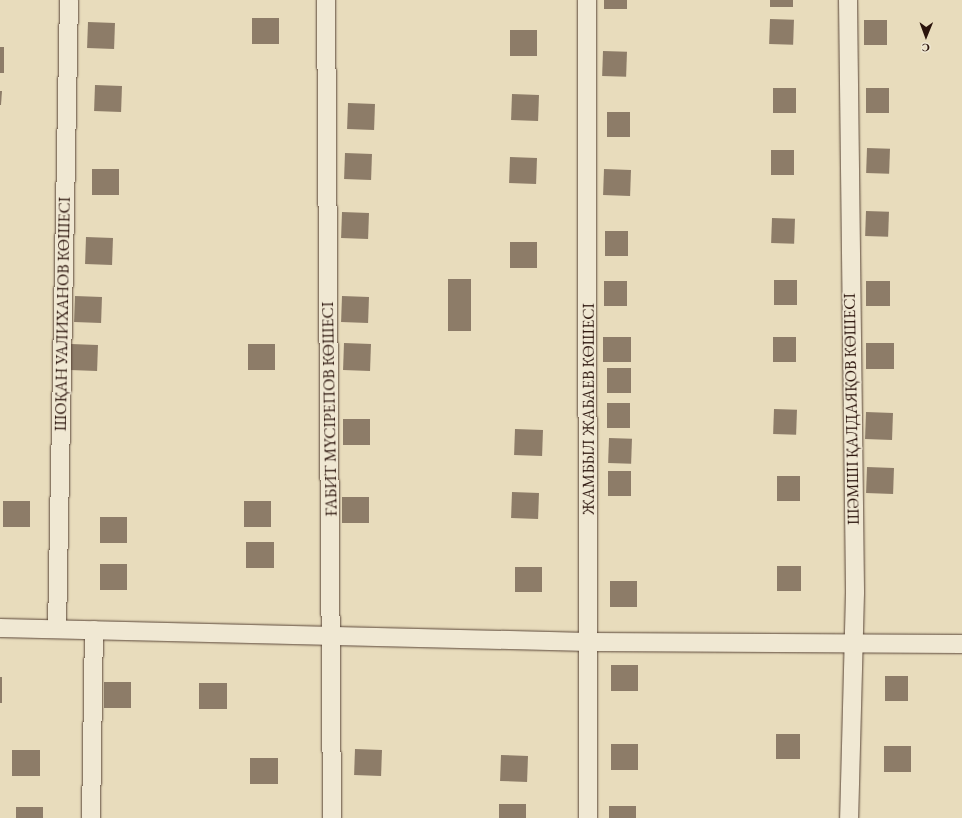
<!DOCTYPE html>
<html>
<head>
<meta charset="utf-8">
<style>
  body { margin:0 }
  #map { position:relative; width:962px; height:818px; overflow:hidden; background:#e8dcbc; font-family:"EB Garamond",serif }
  div>[style] { position:absolute }
  [style*='--x'] { left:calc(var(--x)*1px); top:calc(var(--y)*1px); width:calc(var(--w)*1px); rotate:calc(var(--a)*1deg) }
  .building>* { inset:0; background:#8d7c68; transform-origin:0 0 }
  .roads { filter:drop-shadow(0 0 1px #5a4638) drop-shadow(0 0 1px #5a4638) }
  .minor>* { height:18px; margin:-9px; padding:0 9px; transform-origin:9px; border-radius:9px; background:#f0e8d3 }
  span { translate:-50% -50%; white-space:nowrap; text-align:center; line-height:1.15; -webkit-text-stroke:3px #f0e8d3; paint-order:stroke }
  .street-label { font-size:16px; color:#2b140c }
  .north { position:absolute; left:906px; top:16px; width:40px; height:40px; -webkit-text-stroke:3px #f0e8d3; paint-order:stroke; rotate:181deg; font-size:11px; font-weight:700; line-height:16px; text-align:center; color:#2b140c }
  .north::after { content:''; display:block; margin:auto; width:14px; height:18px; background:#2b140c; clip-path:polygon(50% 0,100% 100%,50% 72%,0 100%) }
</style>
</head>
<body>
<div id="map">
  <div class="building">
    <div style="left:604px;top:0;width:23px;height:9px"></div>
    <div style="left:770px;top:0;width:23px;height:7px"></div>
    <div style="left:252px;top:18px;width:27px;height:26px"></div>
    <div style="left:770px;top:19px;width:24px;height:25px;rotate:2deg"></div>
    <div style="left:864px;top:20px;width:23px;height:25px"></div>
    <div style="left:88px;top:22px;width:27px;height:26px;rotate:2deg"></div>
    <div style="left:510px;top:30px;width:27px;height:26px"></div>
    <div style="left:0;top:47px;width:4px;height:26px"></div>
    <div style="left:603px;top:51px;width:24px;height:25px;rotate:2deg"></div>
    <div style="left:95px;top:85px;width:27px;height:26px;rotate:2deg"></div>
    <div style="left:773px;top:88px;width:23px;height:25px"></div>
    <div style="left:866px;top:88px;width:23px;height:25px"></div>
    <div style="clip-path:polygon(0 91px,2px 91px,1px 105px,0 105px)"></div>
    <div style="left:512px;top:94px;width:27px;height:26px;rotate:2deg"></div>
    <div style="left:348px;top:103px;width:27px;height:26px;rotate:2deg"></div>
    <div style="left:607px;top:112px;width:23px;height:25px"></div>
    <div style="left:867px;top:148px;width:23px;height:25px;rotate:2deg"></div>
    <div style="left:771px;top:150px;width:23px;height:25px"></div>
    <div style="left:345px;top:153px;width:27px;height:26px;rotate:2deg"></div>
    <div style="left:510px;top:157px;width:27px;height:26px;rotate:2deg"></div>
    <div style="left:92px;top:169px;width:27px;height:26px"></div>
    <div style="left:604px;top:169px;width:27px;height:26px;rotate:2deg"></div>
    <div style="left:866px;top:211px;width:23px;height:25px;rotate:2deg"></div>
    <div style="left:342px;top:212px;width:27px;height:26px;rotate:2deg"></div>
    <div style="left:772px;top:218px;width:23px;height:25px;rotate:2deg"></div>
    <div style="left:605px;top:231px;width:23px;height:25px"></div>
    <div style="left:86px;top:237px;width:27px;height:27px;rotate:2deg"></div>
    <div style="left:510px;top:242px;width:27px;height:26px"></div>
    <div style="left:448px;top:279px;width:23px;height:52px"></div>
    <div style="left:774px;top:280px;width:23px;height:25px"></div>
    <div style="left:604px;top:281px;width:23px;height:25px"></div>
    <div style="left:866px;top:281px;width:24px;height:25px"></div>
    <div style="left:75px;top:296px;width:27px;height:26px;rotate:2deg"></div>
    <div style="left:342px;top:296px;width:27px;height:26px;rotate:2deg"></div>
    <div style="left:603px;top:337px;width:28px;height:25px"></div>
    <div style="left:773px;top:337px;width:23px;height:25px"></div>
    <div style="left:344px;top:343px;width:27px;height:27px;rotate:2deg"></div>
    <div style="left:866px;top:343px;width:28px;height:26px"></div>
    <div style="left:71px;top:344px;width:27px;height:26px;rotate:2deg"></div>
    <div style="left:248px;top:344px;width:27px;height:26px"></div>
    <div style="left:607px;top:368px;width:24px;height:25px"></div>
    <div style="left:607px;top:403px;width:23px;height:25px"></div>
    <div style="left:774px;top:409px;width:23px;height:25px;rotate:2deg"></div>
    <div style="left:866px;top:412px;width:27px;height:27px;rotate:2deg"></div>
    <div style="left:343px;top:419px;width:27px;height:26px"></div>
    <div style="left:515px;top:429px;width:28px;height:26px;rotate:2deg"></div>
    <div style="left:609px;top:438px;width:23px;height:25px;rotate:2deg"></div>
    <div style="left:867px;top:467px;width:27px;height:26px;rotate:2deg"></div>
    <div style="left:608px;top:471px;width:23px;height:25px"></div>
    <div style="left:777px;top:476px;width:23px;height:25px"></div>
    <div style="left:512px;top:492px;width:27px;height:26px;rotate:2deg"></div>
    <div style="left:342px;top:497px;width:27px;height:26px"></div>
    <div style="left:3px;top:501px;width:27px;height:26px"></div>
    <div style="left:244px;top:501px;width:27px;height:26px"></div>
    <div style="left:100px;top:517px;width:27px;height:26px"></div>
    <div style="left:246px;top:542px;width:28px;height:26px"></div>
    <div style="left:100px;top:564px;width:27px;height:26px"></div>
    <div style="left:777px;top:566px;width:24px;height:25px"></div>
    <div style="left:515px;top:567px;width:27px;height:25px"></div>
    <div style="left:610px;top:581px;width:27px;height:26px"></div>
    <div style="left:611px;top:665px;width:27px;height:26px"></div>
    <div style="left:885px;top:676px;width:23px;height:25px"></div>
    <div style="left:0;top:677px;width:2px;height:26px"></div>
    <div style="left:104px;top:682px;width:27px;height:26px"></div>
    <div style="left:199px;top:683px;width:28px;height:26px"></div>
    <div style="left:776px;top:734px;width:24px;height:25px"></div>
    <div style="left:611px;top:744px;width:27px;height:26px"></div>
    <div style="left:884px;top:746px;width:27px;height:26px"></div>
    <div style="left:355px;top:749px;width:27px;height:26px;rotate:2deg"></div>
    <div style="left:12px;top:750px;width:28px;height:26px"></div>
    <div style="left:501px;top:755px;width:27px;height:26px;rotate:2deg"></div>
    <div style="left:250px;top:758px;width:28px;height:26px"></div>
    <div style="left:499px;top:804px;width:27px;height:14px"></div>
    <div style="left:609px;top:806px;width:27px;height:12px"></div>
    <div style="left:16px;top:807px;width:27px;height:11px"></div>
  </div>
  <div class="roads">
    <div class="minor">
      <div style="--x:326;--y:0;--w:818;--a:89.58"></div>
      <div style="--x:587;--y:0;--w:818;--a:89.93"></div>
      <div style="--x:848;--y:0;--w:593;--a:89.32"></div>
      <div style="--x:855;--y:593;--w:225;--a:91.5"></div>
      <div style="--x:0;--y:628;--w:589;--a:1.36"></div>
      <div style="--x:589;--y:642;--w:373;--a:0.3"></div>
      <div style="--x:57;--y:629;--w:629;--a:-88.91"></div>
      <div style="--x:91;--y:818;--w:188;--a:-89.1"></div>
    </div>
  </div>
  <div class="street-label">
    <span style="left:63px;top:314px;rotate:-89deg">ШОҚАН УАЛИХАНОВ КӨШЕСІ</span>
    <span style="left:330px;top:409px;rotate:-91deg">ҒАБИТ МҮСІРЕПОВ КӨШЕСІ</span>
    <span style="left:589px;top:409px;rotate:-90deg">ЖАМБЫЛ ЖАБАЕВ КӨШЕСІ</span>
    <span style="left:852px;top:409px;rotate:-91deg">ШӘМШІ ҚАЛДАЯҚОВ КӨШЕСІ</span>
  </div>
  <div class="north">С</div>
</div>
</body>
</html>
